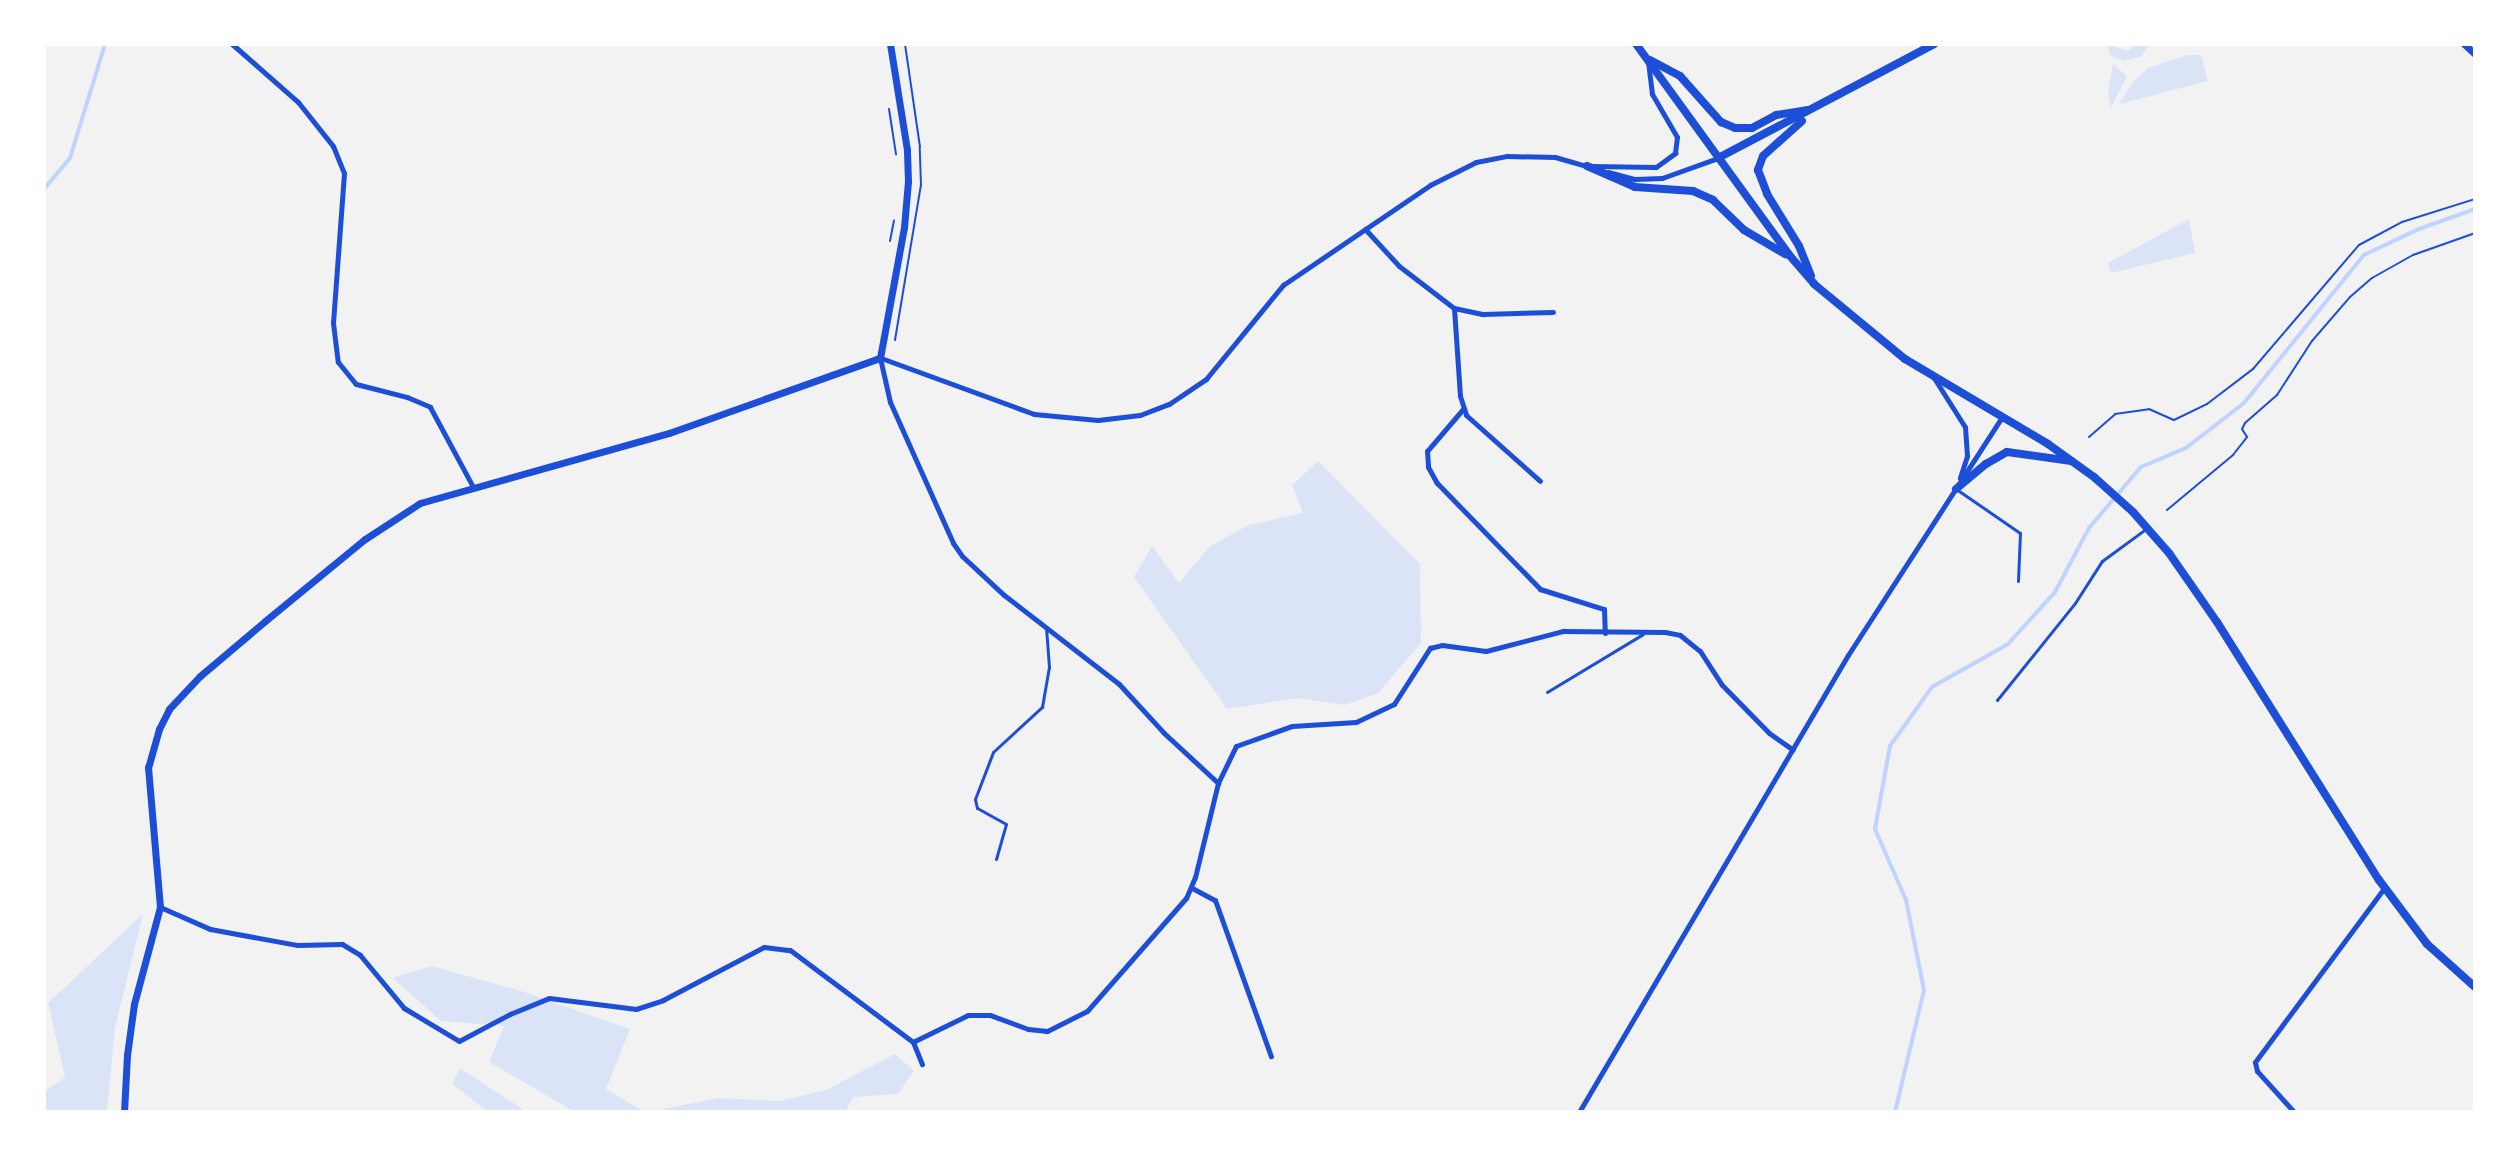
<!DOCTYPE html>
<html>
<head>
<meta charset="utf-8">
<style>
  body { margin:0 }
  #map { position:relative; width:2519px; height:1156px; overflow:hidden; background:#f2f2f2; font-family:Signika,sans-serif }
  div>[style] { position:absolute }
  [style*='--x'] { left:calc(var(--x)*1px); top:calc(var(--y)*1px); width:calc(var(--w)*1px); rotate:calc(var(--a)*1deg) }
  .green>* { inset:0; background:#dbe4f7 }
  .stream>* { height:4px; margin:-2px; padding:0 2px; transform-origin:2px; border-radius:2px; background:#bfd3fe }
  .path>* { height:2px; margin:-1px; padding:0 1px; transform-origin:1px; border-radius:1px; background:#1d4ed8 }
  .service>* { height:3px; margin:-1.5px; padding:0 1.5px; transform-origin:1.5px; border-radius:1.5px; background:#1d4ed8 }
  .minor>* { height:5px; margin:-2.5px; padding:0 2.5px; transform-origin:2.5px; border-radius:2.5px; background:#1d4ed8 }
  .tertiary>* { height:7px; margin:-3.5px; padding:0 3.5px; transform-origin:3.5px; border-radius:3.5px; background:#1d4ed8 }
  .secondary>* { height:8px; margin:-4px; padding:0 4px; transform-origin:4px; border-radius:4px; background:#1d4ed8 }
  span { translate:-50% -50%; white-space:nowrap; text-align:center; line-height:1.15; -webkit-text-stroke:6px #fff; paint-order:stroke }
  .frame { position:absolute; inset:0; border:46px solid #fff; pointer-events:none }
</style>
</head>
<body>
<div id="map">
  <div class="green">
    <div style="clip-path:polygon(2108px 44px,2128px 51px,2138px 44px,2151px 44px,2140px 57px,2124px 61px,2110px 55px)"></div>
    <div style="clip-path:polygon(2187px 55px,2201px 55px,2208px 81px,2119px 104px,2134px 81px,2148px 68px)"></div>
    <div style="clip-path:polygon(2113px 64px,2127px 76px,2111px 107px,2108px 93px)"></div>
    <div style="clip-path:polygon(2189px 219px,2195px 253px,2111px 273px,2108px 263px)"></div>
    <div style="clip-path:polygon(1318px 461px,1420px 564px,1421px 643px,1378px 693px,1345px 705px,1298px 698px,1227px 709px,1134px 577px,1152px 546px,1179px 583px,1210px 546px,1249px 525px,1303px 513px,1292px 485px)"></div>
    <div style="clip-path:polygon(143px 914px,115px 1028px,107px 1112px,44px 1112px,44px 1092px,65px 1077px,48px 1003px)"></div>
    <div style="clip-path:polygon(432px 966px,521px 991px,630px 1029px,606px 1089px,645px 1112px,575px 1112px,489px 1062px,504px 1026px,441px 1021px,393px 978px)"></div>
    <div style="clip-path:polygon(895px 1054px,914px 1071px,898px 1094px,853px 1097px,845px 1112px,650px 1112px,718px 1098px,780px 1101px,826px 1090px)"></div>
    <div style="clip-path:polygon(460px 1069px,461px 1069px,527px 1112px,489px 1112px,452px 1084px)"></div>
  </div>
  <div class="stream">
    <div style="--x:44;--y:189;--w:40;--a:-50"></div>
    <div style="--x:70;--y:158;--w:119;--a:-72.9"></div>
    <div style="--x:1895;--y:1112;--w:125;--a:-76.6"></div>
    <div style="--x:1924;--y:990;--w:92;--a:-101.3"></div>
    <div style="--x:1906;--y:900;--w:77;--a:-113.6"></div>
    <div style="--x:1875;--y:829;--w:84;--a:-79.8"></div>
    <div style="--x:1890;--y:746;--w:72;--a:-54.6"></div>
    <div style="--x:1932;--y:687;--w:87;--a:-29.5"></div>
    <div style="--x:2008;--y:644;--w:70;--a:-47.9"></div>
    <div style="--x:2055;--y:592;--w:72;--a:-62"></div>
    <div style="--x:2089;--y:528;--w:80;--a:-49.6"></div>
    <div style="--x:2141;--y:467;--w:49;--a:-22.9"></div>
    <div style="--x:2186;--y:448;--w:73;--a:-37.8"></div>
    <div style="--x:2244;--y:403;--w:191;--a:-51"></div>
    <div style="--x:2364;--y:255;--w:61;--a:-25.3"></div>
    <div style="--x:2419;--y:229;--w:59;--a:-19.7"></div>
  </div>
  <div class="path">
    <div style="--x:889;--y:109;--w:46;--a:81.2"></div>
    <div style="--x:890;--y:241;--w:21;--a:-79"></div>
    <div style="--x:895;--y:340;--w:157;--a:-80.5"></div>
    <div style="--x:921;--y:185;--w:38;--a:-92"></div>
    <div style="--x:920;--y:147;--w:104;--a:-98.3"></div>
    <div style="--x:2089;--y:437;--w:35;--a:-41"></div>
    <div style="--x:2115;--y:414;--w:34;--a:-8"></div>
    <div style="--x:2149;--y:409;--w:27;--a:24"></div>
    <div style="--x:2174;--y:420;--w:37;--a:-26"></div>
    <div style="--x:2207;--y:404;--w:58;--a:-37.3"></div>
    <div style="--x:2253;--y:369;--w:163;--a:-49.5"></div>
    <div style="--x:2359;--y:245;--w:49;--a:-28.1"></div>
    <div style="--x:2402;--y:222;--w:77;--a:-17.5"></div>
    <div style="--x:2167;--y:510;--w:86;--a:-39.8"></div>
    <div style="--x:2233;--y:455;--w:23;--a:-52"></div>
    <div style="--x:2247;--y:437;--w:9;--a:-122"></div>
    <div style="--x:2242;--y:429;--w:7;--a:-63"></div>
    <div style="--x:2245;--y:423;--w:43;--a:-41.2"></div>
    <div style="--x:2277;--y:395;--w:64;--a:-57.1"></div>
    <div style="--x:2312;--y:341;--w:58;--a:-49.2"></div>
    <div style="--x:2350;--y:297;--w:29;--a:-41"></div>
    <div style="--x:2372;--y:278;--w:47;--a:-29.3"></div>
    <div style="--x:2413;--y:255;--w:66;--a:-19.5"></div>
  </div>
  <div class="service">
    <div style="--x:1959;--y:491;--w:74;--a:34.5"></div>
    <div style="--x:2020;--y:533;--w:48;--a:92.4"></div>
    <div style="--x:1547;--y:692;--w:112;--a:-31.1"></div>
    <div style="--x:1997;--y:700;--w:124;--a:-51.2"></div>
    <div style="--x:2075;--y:603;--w:50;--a:-57.3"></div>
    <div style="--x:2102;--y:561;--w:56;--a:-36.3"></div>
    <div style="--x:996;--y:859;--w:36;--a:-74"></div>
    <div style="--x:1006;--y:824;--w:33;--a:-151"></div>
    <div style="--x:977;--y:808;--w:9;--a:-103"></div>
    <div style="--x:975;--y:799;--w:50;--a:-69"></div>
    <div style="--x:993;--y:752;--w:67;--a:-42.6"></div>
    <div style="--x:1042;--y:707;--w:41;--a:-80.1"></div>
    <div style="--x:1049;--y:667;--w:40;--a:-94.3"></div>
  </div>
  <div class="minor">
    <div style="--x:232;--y:44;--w:88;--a:41.3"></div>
    <div style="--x:298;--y:102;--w:56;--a:51.5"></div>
    <div style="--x:333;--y:146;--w:29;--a:68"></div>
    <div style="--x:344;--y:173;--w:150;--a:94.2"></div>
    <div style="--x:333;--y:323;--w:39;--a:83"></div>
    <div style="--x:338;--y:362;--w:28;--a:51"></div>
    <div style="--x:356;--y:384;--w:53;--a:14.3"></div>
    <div style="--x:407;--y:397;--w:25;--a:23"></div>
    <div style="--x:430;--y:407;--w:89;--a:61.7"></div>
    <div style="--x:1592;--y:166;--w:64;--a:0.9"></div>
    <div style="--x:1656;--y:167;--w:24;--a:-36"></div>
    <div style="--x:1675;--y:153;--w:16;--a:-83"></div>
    <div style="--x:1677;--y:137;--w:50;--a:-120.2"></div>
    <div style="--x:1652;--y:94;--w:31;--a:-97"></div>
    <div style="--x:1608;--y:172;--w:28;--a:15"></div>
    <div style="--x:1635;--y:179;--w:27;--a:-2"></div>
    <div style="--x:1662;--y:178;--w:59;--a:-19.7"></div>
    <div style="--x:1365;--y:229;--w:50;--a:47.4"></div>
    <div style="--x:1399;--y:266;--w:69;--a:37.4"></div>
    <div style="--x:1454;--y:308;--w:30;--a:12"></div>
    <div style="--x:1483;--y:314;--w:70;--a:-1.6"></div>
    <div style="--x:1454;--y:308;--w:88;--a:86.1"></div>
    <div style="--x:1460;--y:396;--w:20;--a:72"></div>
    <div style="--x:1466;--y:415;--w:99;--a:41.7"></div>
    <div style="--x:880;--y:358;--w:45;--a:77.2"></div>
    <div style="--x:890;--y:402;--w:154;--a:65.9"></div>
    <div style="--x:953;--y:543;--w:16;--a:55"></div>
    <div style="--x:962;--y:556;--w:57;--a:42.9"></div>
    <div style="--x:1004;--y:595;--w:145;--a:37.7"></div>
    <div style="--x:1119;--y:684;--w:67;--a:47.4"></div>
    <div style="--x:1164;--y:733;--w:74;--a:42.8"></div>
    <div style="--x:1218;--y:783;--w:97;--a:103.7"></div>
    <div style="--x:1195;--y:877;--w:23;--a:113"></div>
    <div style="--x:1186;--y:898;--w:150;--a:131.2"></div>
    <div style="--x:1087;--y:1011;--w:45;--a:153.4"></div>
    <div style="--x:1047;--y:1031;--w:19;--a:-174"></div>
    <div style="--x:1028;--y:1029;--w:40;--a:-159.8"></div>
    <div style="--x:990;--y:1015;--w:22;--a:180"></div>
    <div style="--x:968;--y:1015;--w:61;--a:153.9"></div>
    <div style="--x:881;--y:358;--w:163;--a:20.1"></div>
    <div style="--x:1034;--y:414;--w:64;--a:5.4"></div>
    <div style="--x:1098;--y:420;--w:42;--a:-6.8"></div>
    <div style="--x:1140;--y:415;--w:31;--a:-21"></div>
    <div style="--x:1169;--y:404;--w:45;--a:-34"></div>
    <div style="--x:1206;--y:379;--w:122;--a:-50.7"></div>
    <div style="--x:1283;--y:285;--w:178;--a:-34.2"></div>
    <div style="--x:1430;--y:185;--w:51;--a:-26.6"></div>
    <div style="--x:1476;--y:162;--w:32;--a:-11"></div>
    <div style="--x:1507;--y:156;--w:48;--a:1.2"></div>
    <div style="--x:1555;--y:157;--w:33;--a:16"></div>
    <div style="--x:1934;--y:378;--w:58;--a:57.7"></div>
    <div style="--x:1965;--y:427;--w:29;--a:86"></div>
    <div style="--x:1967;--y:456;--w:23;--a:108"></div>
    <div style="--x:1463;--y:409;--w:55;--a:130.6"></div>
    <div style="--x:1427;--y:451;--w:16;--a:86"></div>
    <div style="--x:1428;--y:467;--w:18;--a:61"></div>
    <div style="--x:1437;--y:483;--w:148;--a:45.8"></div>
    <div style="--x:1540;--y:589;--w:67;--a:17.4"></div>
    <div style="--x:1604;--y:609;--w:24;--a:88"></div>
    <div style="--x:1218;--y:783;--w:41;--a:-64.1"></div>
    <div style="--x:1236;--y:746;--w:59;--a:-19.7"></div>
    <div style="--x:1292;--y:726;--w:64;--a:-3.6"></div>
    <div style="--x:1356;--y:722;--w:42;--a:-25.3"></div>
    <div style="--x:1394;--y:704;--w:67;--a:-57.3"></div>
    <div style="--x:1430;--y:648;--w:12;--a:-14"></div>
    <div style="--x:1442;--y:645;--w:44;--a:7.8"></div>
    <div style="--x:1486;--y:651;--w:80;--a:-14.6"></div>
    <div style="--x:1563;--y:631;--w:102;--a:0.6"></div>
    <div style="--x:1665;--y:632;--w:15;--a:11"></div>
    <div style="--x:1680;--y:635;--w:26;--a:39"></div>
    <div style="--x:1700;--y:651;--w:40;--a:57.1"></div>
    <div style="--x:1722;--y:685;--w:67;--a:45.6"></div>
    <div style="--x:1769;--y:733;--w:29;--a:35"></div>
    <div style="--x:1192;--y:888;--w:26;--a:28"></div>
    <div style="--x:1215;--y:900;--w:166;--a:70.3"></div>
    <div style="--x:160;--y:907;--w:55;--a:23.7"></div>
    <div style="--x:210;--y:929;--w:88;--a:10.4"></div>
    <div style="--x:297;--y:945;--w:45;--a:-1.3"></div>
    <div style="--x:342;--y:944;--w:21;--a:31"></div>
    <div style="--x:360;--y:955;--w:69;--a:50.3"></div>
    <div style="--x:404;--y:1008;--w:64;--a:31"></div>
    <div style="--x:459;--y:1041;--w:58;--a:-27.9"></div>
    <div style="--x:510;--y:1014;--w:42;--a:-22.3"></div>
    <div style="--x:549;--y:998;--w:88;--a:7.2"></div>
    <div style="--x:636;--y:1009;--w:28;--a:-18"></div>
    <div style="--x:663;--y:1000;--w:114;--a:-27.7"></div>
    <div style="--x:764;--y:947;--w:26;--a:7"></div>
    <div style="--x:790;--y:950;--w:154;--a:36.8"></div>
    <div style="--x:913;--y:1042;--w:24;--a:68"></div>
    <div style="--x:1579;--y:1112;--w:530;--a:-59.52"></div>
    <div style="--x:1848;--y:655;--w:283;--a:-57.1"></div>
    <div style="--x:2294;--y:1112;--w:55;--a:-132.1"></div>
    <div style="--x:2257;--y:1071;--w:9;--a:-103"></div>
    <div style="--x:2255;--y:1062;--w:217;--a:-53.4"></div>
  </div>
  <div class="tertiary">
    <div style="--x:2464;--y:44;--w:15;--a:42"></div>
    <div style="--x:124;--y:1112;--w:57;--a:-87"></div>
    <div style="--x:127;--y:1055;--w:51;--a:-82.2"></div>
    <div style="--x:134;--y:1004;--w:100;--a:-75"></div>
    <div style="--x:160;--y:907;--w:140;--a:-94.9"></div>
    <div style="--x:148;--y:768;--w:41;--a:-74.2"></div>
    <div style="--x:159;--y:729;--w:22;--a:-63"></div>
    <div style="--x:169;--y:709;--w:45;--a:-46.8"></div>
    <div style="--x:200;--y:676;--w:85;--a:-40.2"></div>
    <div style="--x:265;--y:621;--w:129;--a:-39.4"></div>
    <div style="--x:365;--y:539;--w:66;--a:-33.2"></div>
    <div style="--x:420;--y:503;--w:259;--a:-15.7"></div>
    <div style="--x:669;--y:433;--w:224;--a:-19.6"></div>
    <div style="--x:880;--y:358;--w:133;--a:-79.6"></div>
    <div style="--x:904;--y:227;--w:46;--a:-85"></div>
    <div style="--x:908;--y:181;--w:31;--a:-92"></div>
    <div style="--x:907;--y:150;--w:107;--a:-99.1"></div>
  </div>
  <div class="secondary">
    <div style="--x:1636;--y:44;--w:262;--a:54"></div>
    <div style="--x:1790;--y:256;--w:37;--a:49"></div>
    <div style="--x:1814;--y:284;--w:118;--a:39.5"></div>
    <div style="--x:1905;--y:359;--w:166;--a:30.7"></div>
    <div style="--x:2048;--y:444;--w:57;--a:35.7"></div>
    <div style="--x:2094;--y:477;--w:52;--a:41.9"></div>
    <div style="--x:2133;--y:512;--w:55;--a:48.7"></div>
    <div style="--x:2169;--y:553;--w:84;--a:55.2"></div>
    <div style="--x:2217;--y:622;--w:305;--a:57.9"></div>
    <div style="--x:2379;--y:880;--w:80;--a:53.1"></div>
    <div style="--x:2427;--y:944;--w:64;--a:41.9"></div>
    <div style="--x:1650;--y:60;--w:34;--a:28"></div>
    <div style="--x:1680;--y:76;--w:62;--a:48.3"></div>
    <div style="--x:1721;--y:122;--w:15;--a:23"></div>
    <div style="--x:1735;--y:128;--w:17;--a:0"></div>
    <div style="--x:1752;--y:128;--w:27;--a:-28"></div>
    <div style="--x:1776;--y:115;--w:31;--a:-9"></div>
    <div style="--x:1802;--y:121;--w:52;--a:138.1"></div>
    <div style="--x:1763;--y:156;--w:15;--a:110"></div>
    <div style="--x:1758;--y:170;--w:26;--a:69"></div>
    <div style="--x:1767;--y:194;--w:61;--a:58.4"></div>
    <div style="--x:1799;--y:246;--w:32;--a:68"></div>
    <div style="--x:1720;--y:157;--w:242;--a:-27.8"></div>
    <div style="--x:1587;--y:166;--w:52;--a:23.6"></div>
    <div style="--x:1635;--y:187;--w:58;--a:3.9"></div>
    <div style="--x:1693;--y:191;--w:22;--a:24"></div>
    <div style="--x:1713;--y:200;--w:43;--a:44.1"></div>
    <div style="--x:1744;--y:230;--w:48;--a:30.3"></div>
    <div style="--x:1956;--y:489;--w:39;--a:-40"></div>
    <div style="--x:1986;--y:464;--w:24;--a:-30"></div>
    <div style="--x:2007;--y:452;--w:65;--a:8"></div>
  </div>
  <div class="frame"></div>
</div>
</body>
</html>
